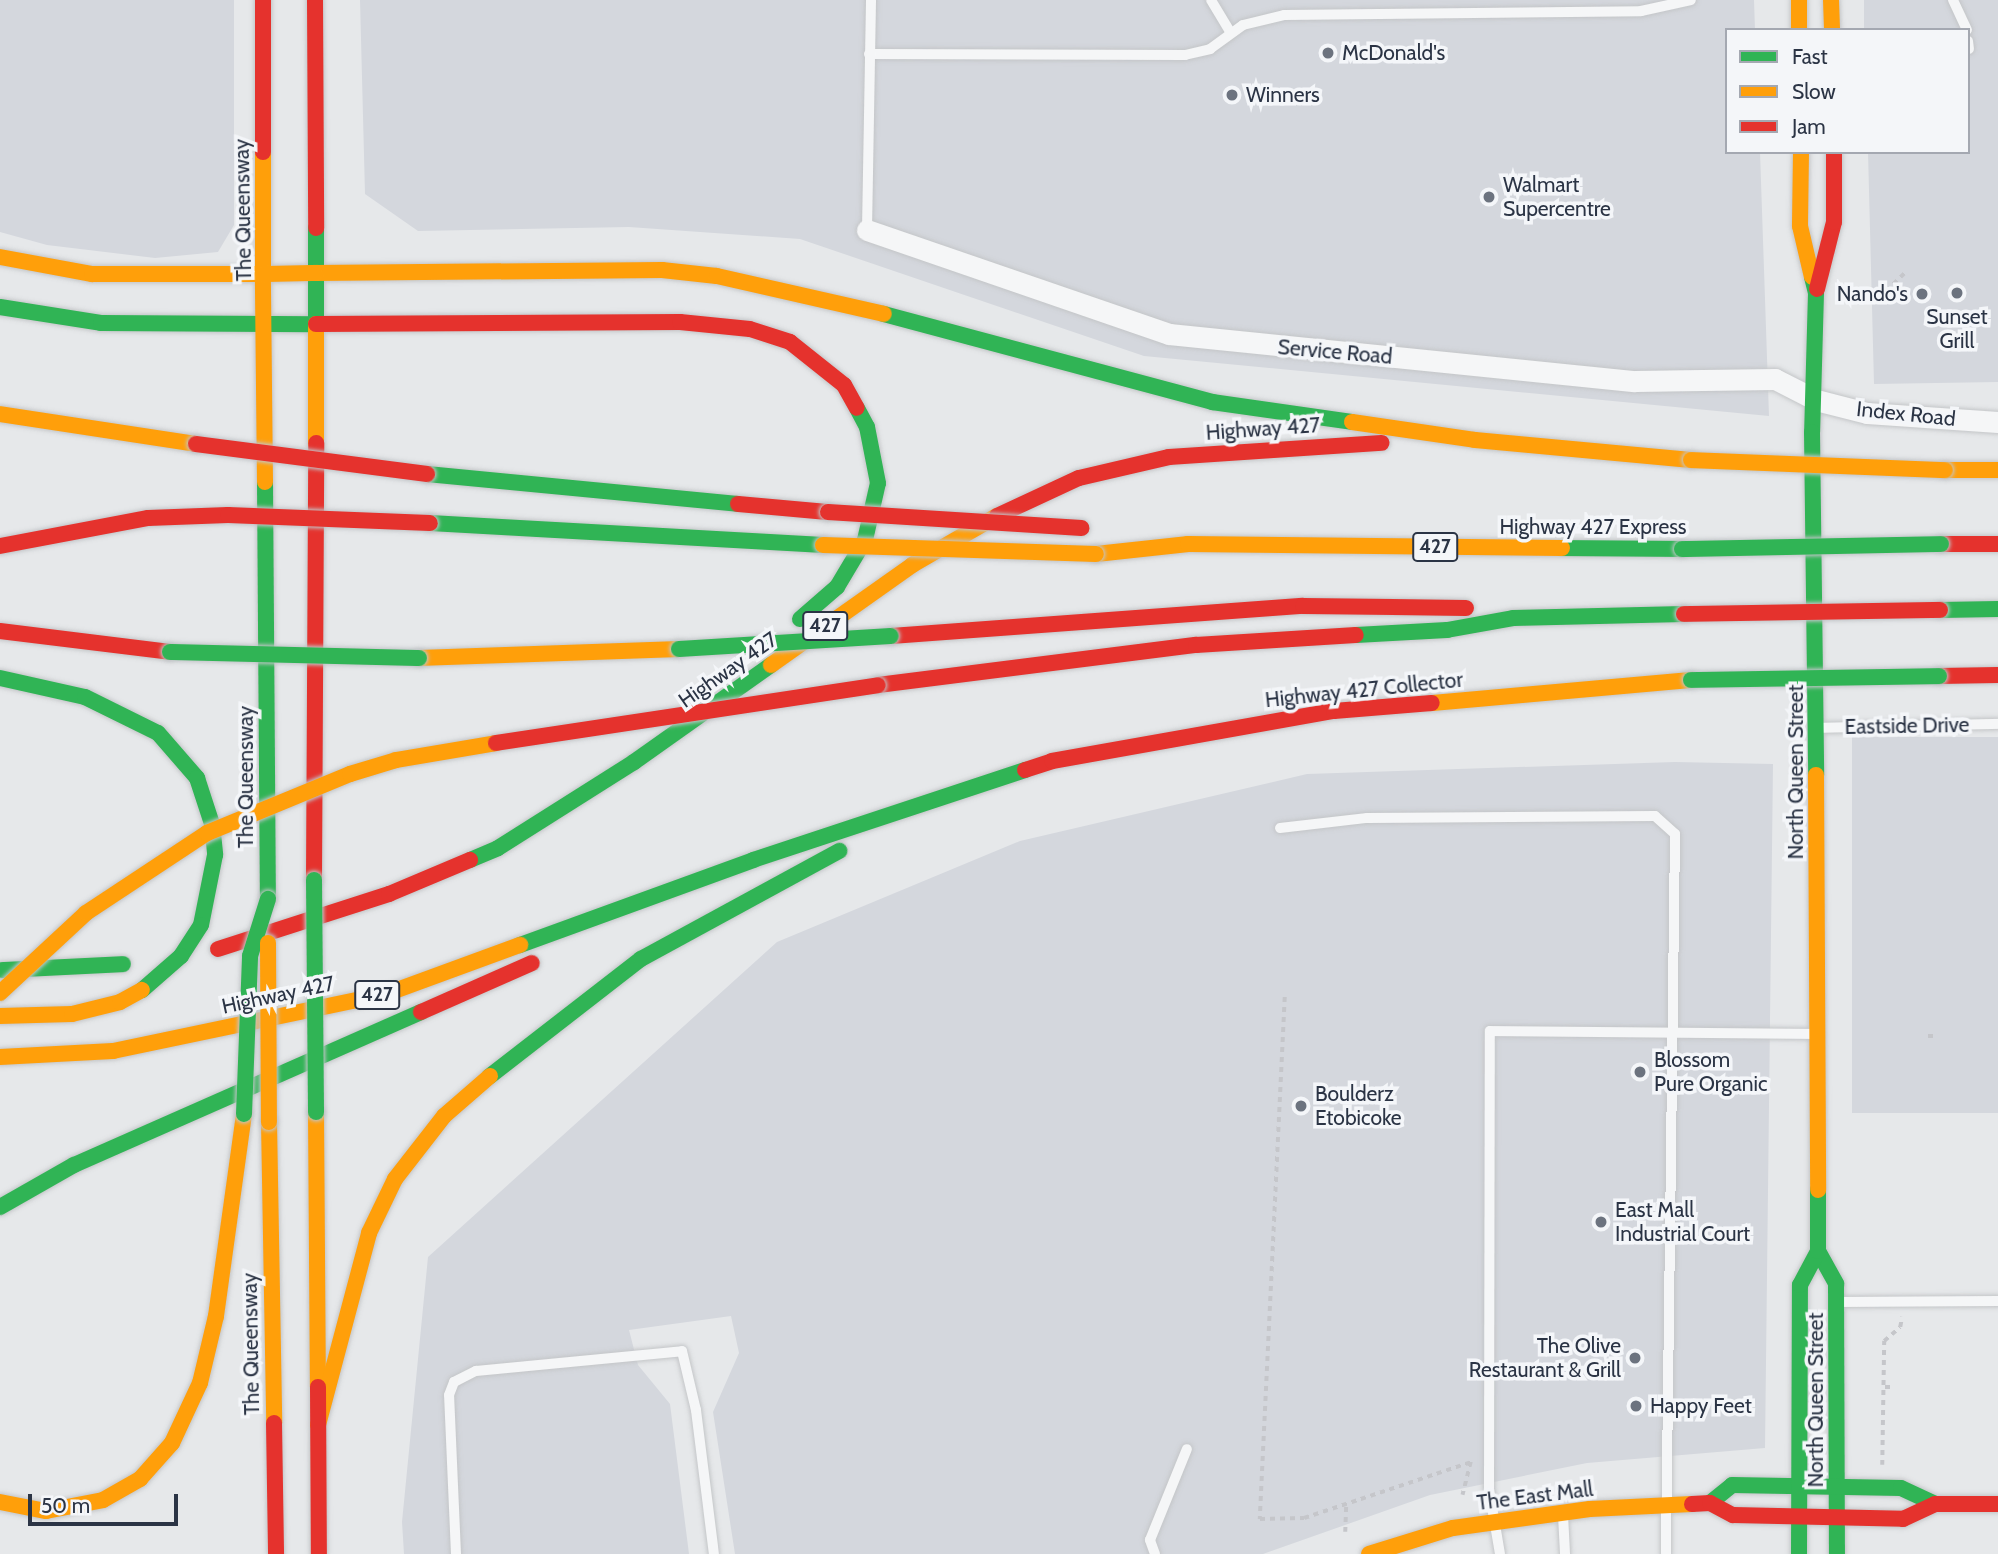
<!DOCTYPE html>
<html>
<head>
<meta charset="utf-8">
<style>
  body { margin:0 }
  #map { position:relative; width:1998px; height:1554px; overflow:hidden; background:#e6e8ea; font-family:Cabin,sans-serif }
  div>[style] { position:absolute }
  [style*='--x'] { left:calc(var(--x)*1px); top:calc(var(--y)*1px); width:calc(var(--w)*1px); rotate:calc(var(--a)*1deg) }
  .built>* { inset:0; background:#d4d7dd; transform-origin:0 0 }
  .path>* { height:3.5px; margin-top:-1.75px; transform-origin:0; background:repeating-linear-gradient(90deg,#c5c6ca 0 5px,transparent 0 10px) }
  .roads { filter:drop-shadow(0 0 2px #c4c6c8) drop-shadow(0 0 2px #c4c6c8) }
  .lane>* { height:10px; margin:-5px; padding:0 5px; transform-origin:5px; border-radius:5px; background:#f5f6f7 }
  .street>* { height:21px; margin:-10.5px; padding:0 10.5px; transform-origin:10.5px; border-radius:10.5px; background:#f5f6f7 }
  .fast>* { height:16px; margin:-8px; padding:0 8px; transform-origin:8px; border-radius:8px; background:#30b455 }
  .slow>* { height:16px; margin:-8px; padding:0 8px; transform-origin:8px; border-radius:8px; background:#ff9f0a }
  .jam>* { height:16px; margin:-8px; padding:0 8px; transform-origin:8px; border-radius:8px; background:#e5322d }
  .bridges { filter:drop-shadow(0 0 2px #c2c5c8) drop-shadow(0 0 2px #c2c5c8) }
  .fast-bridge>* { height:16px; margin:-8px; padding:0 8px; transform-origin:8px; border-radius:8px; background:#30b455 }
  .slow-bridge>* { height:16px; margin:-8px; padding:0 8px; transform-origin:8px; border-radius:8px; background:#ff9f0a }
  .jam-bridge>* { height:16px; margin:-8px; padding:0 8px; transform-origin:8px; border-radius:8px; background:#e5322d }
  .dots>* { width:19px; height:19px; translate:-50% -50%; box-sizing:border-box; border:4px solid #f4f6f9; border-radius:50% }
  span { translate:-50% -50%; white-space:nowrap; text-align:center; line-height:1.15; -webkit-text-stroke:7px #f4f6f9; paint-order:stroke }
  .shield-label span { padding:2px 5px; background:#f4f6f9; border:2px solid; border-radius:5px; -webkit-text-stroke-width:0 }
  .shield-label { font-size:19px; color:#2b3445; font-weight:700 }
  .poi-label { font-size:21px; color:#2b3445 }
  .left { translate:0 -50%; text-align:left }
  .right { translate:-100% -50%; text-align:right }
  .street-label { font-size:21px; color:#2b3445 }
  .legend { position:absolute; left:1725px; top:28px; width:245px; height:126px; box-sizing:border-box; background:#f4f6f9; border:2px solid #a4a8b1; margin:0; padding:9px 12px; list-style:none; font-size:21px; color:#2b3445 }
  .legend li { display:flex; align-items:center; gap:14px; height:35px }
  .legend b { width:35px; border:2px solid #a4a8b1 }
  .scale { position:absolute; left:28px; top:1494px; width:150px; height:32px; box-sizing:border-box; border:4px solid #2b3445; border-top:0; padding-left:9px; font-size:21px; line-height:24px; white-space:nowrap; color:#2b3445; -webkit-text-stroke:5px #f4f6f9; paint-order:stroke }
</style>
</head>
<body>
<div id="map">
  <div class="built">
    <div style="clip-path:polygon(0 0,234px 0,234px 225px,218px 252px,155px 258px,47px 245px,0 232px)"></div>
    <div style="clip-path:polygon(360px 0,1754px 0,1755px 30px,1727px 30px,1727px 152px,1760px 152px,1769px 416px,1144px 356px,800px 239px,629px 227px,418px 231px,365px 194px)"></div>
    <div style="clip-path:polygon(1864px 0,1998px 0,1998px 382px,1874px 384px,1868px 152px,1968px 152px,1968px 30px,1864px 30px)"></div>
    <div style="left:1998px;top:737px;width:376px;height:146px;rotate:90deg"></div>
    <div style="clip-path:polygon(1675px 762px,1773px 764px,1765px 1448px,1587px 1463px,1430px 1495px,1263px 1554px,735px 1554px,713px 1412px,739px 1353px,731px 1316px,629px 1330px,638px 1365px,670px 1404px,689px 1554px,404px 1554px,402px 1522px,428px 1257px,777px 942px,1020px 841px,1307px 774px)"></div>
  </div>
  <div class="path">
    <div style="--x:1750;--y:29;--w:1;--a:90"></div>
    <div style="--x:1867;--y:293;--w:19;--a:-6"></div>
    <div style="--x:1886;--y:291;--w:28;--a:-44"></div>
    <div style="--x:1285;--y:997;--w:523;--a:92.74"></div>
    <div style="--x:1260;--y:1519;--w:44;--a:-1.3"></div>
    <div style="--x:1304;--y:1518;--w:176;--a:-18.5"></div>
    <div style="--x:1471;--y:1462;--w:34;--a:104"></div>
    <div style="--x:1928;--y:1036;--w:6;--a:0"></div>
    <div style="--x:1885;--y:1387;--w:10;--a:0"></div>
    <div style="--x:1882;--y:1465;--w:124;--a:-89.1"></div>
    <div style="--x:1884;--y:1341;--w:21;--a:-41"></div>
    <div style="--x:1900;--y:1327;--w:10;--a:-79"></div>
    <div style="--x:1345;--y:1532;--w:28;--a:-88"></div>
  </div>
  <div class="roads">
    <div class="lane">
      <div style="--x:1211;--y:0;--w:37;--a:59"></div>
      <div style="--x:1953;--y:0;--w:33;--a:65"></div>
      <div style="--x:1968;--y:41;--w:8;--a:83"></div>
      <div style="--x:869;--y:54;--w:316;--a:0.2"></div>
      <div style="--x:1185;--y:55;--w:26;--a:-13"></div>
      <div style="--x:1210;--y:49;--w:41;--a:-36"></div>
      <div style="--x:1243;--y:25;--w:42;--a:-13.7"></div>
      <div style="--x:1284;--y:15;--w:357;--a:-0.6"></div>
      <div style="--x:1641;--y:11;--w:51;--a:-12.4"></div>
      <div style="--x:867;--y:230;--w:230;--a:-89"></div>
      <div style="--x:1817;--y:728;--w:181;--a:-1.3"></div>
      <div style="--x:1280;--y:828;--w:88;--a:-6.6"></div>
      <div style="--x:1367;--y:818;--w:288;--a:-0.4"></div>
      <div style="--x:1655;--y:816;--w:27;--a:42"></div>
      <div style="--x:1675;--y:834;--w:720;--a:90.72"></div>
      <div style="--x:1837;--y:1302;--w:161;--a:-0.4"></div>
      <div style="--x:1563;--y:1515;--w:39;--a:87"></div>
      <div style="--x:456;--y:1554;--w:159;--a:-92.5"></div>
      <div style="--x:449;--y:1395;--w:14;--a:-69"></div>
      <div style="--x:454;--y:1382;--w:25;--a:-27"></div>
      <div style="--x:476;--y:1371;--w:207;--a:-5.5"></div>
      <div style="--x:682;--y:1351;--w:61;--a:76.7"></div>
      <div style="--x:696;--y:1410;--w:145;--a:82.9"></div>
      <div style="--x:1155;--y:1554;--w:15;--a:-110"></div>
      <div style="--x:1150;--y:1540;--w:98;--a:-67.9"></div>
      <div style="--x:1500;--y:1554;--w:66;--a:-99.6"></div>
      <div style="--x:1489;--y:1489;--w:458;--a:-89.9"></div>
      <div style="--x:1490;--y:1031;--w:326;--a:0.5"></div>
    </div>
    <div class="street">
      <div style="--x:867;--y:230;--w:319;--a:19"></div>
      <div style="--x:1169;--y:334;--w:468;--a:5.8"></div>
      <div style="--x:1635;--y:381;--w:140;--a:-0.8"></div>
      <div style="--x:1775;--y:379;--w:46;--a:27.1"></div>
      <div style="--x:1816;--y:400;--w:53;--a:14.3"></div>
      <div style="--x:1867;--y:413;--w:131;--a:3.9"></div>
    </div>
    <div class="fast">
      <div style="--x:1812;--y:277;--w:16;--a:76"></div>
      <div style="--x:1816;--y:293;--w:139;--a:91.6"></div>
      <div style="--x:1812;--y:432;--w:343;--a:89.3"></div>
      <div style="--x:0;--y:307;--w:102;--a:9"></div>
      <div style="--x:101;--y:323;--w:215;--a:0.3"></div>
      <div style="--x:316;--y:324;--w:96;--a:-90"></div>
      <div style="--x:884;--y:314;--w:340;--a:15"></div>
      <div style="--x:1212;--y:402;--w:141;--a:8.1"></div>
      <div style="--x:427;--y:474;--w:312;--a:5.5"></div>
      <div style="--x:265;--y:482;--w:417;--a:89.6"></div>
      <div style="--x:430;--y:523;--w:394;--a:3.2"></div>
      <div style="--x:1562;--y:548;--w:120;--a:0.5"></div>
      <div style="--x:1940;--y:610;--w:58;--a:-1"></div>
      <div style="--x:800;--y:619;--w:49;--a:-40.9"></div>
      <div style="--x:837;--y:587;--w:55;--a:-59.2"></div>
      <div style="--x:865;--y:540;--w:58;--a:-77.2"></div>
      <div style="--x:878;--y:483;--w:57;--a:-101.1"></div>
      <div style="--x:867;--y:427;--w:21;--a:-118"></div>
      <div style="--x:1356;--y:635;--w:91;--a:-3.1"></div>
      <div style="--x:1447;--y:630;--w:67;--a:-10.3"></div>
      <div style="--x:1513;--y:618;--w:171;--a:-1.3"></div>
      <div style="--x:0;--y:678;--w:87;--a:12.6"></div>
      <div style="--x:85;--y:697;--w:81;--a:26.3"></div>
      <div style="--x:158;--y:733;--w:60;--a:49.1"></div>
      <div style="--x:197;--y:778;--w:48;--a:71.9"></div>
      <div style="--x:212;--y:824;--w:31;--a:84"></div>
      <div style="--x:215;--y:855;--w:71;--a:101.3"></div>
      <div style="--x:201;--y:925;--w:37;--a:123"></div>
      <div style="--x:181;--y:956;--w:52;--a:138.9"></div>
      <div style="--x:470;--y:860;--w:30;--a:-23"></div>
      <div style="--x:498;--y:848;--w:161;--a:-32.3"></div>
      <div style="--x:634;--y:762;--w:168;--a:-35.3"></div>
      <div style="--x:520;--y:945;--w:248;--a:-20"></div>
      <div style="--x:753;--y:860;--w:287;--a:-18.3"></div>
      <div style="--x:2;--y:970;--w:121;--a:-2.8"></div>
      <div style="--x:490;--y:1076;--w:191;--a:-37.8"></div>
      <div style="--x:641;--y:959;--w:226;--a:-28.6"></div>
      <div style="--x:0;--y:1207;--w:85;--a:-29.6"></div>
      <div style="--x:74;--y:1165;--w:379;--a:-23.8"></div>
      <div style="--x:1818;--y:1251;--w:38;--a:61"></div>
      <div style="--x:1836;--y:1284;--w:270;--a:89.8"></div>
      <div style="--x:1710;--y:1503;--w:28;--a:-39"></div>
      <div style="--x:1732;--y:1485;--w:169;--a:1"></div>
      <div style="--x:1901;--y:1488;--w:38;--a:25"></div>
      <div style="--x:1799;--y:1554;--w:269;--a:-89.8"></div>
      <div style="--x:1800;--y:1285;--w:38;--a:-62"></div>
      <div style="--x:1818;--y:1251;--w:61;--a:-90"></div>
    </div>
    <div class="slow">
      <div style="--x:1799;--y:0;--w:30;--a:90"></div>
      <div style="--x:1831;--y:0;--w:30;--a:88"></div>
      <div style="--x:1801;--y:152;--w:74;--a:90.8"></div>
      <div style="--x:1800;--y:226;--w:52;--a:76.8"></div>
      <div style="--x:0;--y:257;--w:94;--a:10.5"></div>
      <div style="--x:92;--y:274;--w:171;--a:0"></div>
      <div style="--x:263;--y:274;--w:122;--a:-90"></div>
      <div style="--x:315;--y:273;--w:347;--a:-0.5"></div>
      <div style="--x:662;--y:270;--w:55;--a:6.2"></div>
      <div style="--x:717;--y:276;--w:171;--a:12.8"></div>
      <div style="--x:0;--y:414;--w:198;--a:8.7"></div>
      <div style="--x:1352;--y:422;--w:124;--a:8.3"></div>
      <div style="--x:1475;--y:440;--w:217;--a:5.3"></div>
      <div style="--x:316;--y:443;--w:119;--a:-90"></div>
      <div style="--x:1945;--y:470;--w:53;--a:0"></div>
      <div style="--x:265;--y:482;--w:208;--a:-90.6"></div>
      <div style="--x:263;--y:274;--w:52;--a:-1.1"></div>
      <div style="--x:1096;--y:554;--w:93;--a:-6.2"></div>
      <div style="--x:1188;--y:544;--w:374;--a:0.6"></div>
      <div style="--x:419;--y:658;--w:260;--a:-2"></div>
      <div style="--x:771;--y:665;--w:173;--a:-35.3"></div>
      <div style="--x:912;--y:565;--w:98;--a:-30"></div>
      <div style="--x:1432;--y:703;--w:260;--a:-5.1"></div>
      <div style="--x:1816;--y:775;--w:415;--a:89.7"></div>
      <div style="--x:0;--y:1016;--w:72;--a:-1.6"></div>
      <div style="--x:72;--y:1014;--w:49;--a:-14"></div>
      <div style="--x:120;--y:1002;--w:25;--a:-29"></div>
      <div style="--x:0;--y:1057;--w:113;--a:-3"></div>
      <div style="--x:113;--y:1051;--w:279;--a:-11.8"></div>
      <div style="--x:386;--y:994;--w:143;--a:-20.1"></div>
      <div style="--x:316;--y:1112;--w:275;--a:89.6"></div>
      <div style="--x:269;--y:1122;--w:301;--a:89"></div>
      <div style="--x:318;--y:1425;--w:199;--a:-75.1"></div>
      <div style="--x:369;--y:1233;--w:60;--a:-64.3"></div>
      <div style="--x:395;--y:1179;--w:80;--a:-52.1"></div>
      <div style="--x:444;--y:1116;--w:61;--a:-41"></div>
      <div style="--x:0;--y:1502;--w:47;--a:11.1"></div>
      <div style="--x:46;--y:1511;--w:58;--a:-10.9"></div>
      <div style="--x:103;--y:1500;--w:43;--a:-29.6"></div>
      <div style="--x:140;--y:1479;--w:48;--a:-48.4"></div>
      <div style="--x:172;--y:1443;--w:66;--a:-65"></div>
      <div style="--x:200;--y:1383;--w:69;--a:-76.6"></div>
      <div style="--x:216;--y:1316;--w:204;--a:-82.1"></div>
      <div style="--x:1369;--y:1554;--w:88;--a:-17.2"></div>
      <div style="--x:1453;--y:1528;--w:138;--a:-7.9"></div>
      <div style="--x:1590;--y:1509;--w:102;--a:-2.8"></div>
    </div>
    <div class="jam">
      <div style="--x:263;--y:0;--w:152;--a:90"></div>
      <div style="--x:315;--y:0;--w:228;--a:89.7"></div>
      <div style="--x:1817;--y:289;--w:69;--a:-75.8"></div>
      <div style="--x:1834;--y:222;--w:70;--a:-90"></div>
      <div style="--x:316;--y:324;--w:364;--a:-0.3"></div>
      <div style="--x:680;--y:322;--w:70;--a:5.7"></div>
      <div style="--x:750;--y:329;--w:42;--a:18"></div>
      <div style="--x:790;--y:342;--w:69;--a:38.5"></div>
      <div style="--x:844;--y:385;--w:26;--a:61"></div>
      <div style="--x:738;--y:504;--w:90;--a:5.1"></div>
      <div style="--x:997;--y:516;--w:90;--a:-24.9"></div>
      <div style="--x:1079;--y:478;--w:92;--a:-13.1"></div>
      <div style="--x:1169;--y:457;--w:213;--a:-3.8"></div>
      <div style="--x:1941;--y:544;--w:57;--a:0"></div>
      <div style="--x:0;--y:631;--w:171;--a:7"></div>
      <div style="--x:891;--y:636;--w:413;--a:-4.2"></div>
      <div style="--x:1303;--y:606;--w:163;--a:0.7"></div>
      <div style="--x:1939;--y:676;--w:59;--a:-1"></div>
      <div style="--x:878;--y:685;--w:321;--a:-7.2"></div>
      <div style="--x:1196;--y:645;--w:160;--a:-3.6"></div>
      <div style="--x:1025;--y:770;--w:28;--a:-18"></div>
      <div style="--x:1052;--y:761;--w:286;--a:-10.1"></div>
      <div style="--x:1334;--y:711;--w:98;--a:-4.7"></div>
      <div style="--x:314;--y:880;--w:437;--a:-89.7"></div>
      <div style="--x:218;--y:949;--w:180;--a:-17.8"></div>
      <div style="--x:389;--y:894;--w:88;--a:-22.8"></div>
      <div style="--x:421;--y:1012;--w:121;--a:-23.8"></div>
      <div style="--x:318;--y:1387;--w:167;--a:89.7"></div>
      <div style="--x:274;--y:1423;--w:131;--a:89.1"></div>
      <div style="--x:1692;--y:1504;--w:18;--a:-3"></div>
      <div style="--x:1710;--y:1503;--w:26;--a:28"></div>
      <div style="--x:1733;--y:1515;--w:170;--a:1.3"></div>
      <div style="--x:1903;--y:1519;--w:35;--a:-25"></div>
      <div style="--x:1935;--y:1504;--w:63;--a:0"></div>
    </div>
  </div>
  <div class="bridges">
    <div class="fast-bridge">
      <div style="--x:1682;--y:549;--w:259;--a:-1.1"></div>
      <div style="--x:679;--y:649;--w:212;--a:-3.5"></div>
      <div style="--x:170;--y:652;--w:249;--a:1.4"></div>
      <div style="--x:1691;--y:680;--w:248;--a:-0.9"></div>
      <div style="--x:314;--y:880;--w:232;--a:89.5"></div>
      <div style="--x:244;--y:1114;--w:158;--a:-87.8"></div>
      <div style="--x:250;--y:956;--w:60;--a:-72.5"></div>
    </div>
    <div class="slow-bridge">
      <div style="--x:1691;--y:460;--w:254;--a:2.3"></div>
      <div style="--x:823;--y:545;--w:273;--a:1.9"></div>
      <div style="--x:268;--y:943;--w:179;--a:89.7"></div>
      <div style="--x:0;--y:993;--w:117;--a:-42.9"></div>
      <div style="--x:86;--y:913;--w:145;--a:-33.5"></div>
      <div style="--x:207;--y:833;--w:155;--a:-22.4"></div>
      <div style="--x:350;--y:774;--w:48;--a:-16.9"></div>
      <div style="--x:396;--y:760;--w:101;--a:-9.6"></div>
    </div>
    <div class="jam-bridge">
      <div style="--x:196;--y:444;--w:233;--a:7.4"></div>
      <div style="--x:828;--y:512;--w:254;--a:3.6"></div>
      <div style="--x:0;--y:546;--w:151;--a:-10.7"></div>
      <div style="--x:148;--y:518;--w:80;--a:-2.1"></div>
      <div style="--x:228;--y:515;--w:202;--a:2.3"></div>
      <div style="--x:1684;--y:614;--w:256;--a:-0.9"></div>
      <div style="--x:496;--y:743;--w:386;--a:-8.6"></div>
    </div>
  </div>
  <div class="dots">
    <div style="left:1328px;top:53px;background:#6c737f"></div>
    <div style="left:1232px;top:95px;background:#6c737f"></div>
    <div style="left:1489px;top:197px;background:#6c737f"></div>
    <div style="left:1957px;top:293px;background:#6c737f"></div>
    <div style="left:1922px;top:294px;background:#6c737f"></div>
    <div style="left:1640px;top:1072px;background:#6c737f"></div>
    <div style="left:1301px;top:1106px;background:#6c737f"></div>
    <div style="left:1601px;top:1222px;background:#6c737f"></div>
    <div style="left:1635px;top:1358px;background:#6c737f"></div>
    <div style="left:1636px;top:1406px;background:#6c737f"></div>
  </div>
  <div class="shield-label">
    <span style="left:1435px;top:547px">427</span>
    <span style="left:825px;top:626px">427</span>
    <span style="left:377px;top:995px">427</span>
  </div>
  <div class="poi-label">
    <span class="left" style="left:1342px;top:53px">McDonald's</span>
    <span class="left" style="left:1246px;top:95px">Winners</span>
    <span class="left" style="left:1503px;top:197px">Walmart<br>Supercentre</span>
    <span class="right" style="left:1908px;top:294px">Nando's</span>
    <span style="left:1957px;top:329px">Sunset<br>Grill</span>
    <span class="left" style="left:1654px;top:1072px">Blossom<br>Pure Organic</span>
    <span class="left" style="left:1315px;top:1106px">Boulderz<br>Etobicoke</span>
    <span class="left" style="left:1615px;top:1222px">East Mall<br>Industrial Court</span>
    <span class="right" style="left:1621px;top:1358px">The Olive<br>Restaurant &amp; Grill</span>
    <span class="left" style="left:1650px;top:1406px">Happy Feet</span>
  </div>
  <div class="street-label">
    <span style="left:243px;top:210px;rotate:-91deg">The Queensway</span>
    <span style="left:1335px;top:352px;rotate:5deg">Service Road</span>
    <span style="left:1906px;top:414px;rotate:6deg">Index Road</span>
    <span style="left:1263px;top:429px;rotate:-4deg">Highway 427</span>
    <span style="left:1593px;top:527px">Highway 427 Express</span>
    <span style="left:728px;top:670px;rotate:-35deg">Highway 427</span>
    <span style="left:1364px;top:690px;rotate:-6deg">Highway 427 Collector</span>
    <span style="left:1907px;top:726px;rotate:-1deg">Eastside Drive</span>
    <span style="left:1796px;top:772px;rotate:-90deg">North Queen Street</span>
    <span style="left:246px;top:777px;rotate:-90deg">The Queensway</span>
    <span style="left:278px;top:995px;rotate:-12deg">Highway 427</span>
    <span style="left:251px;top:1344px;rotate:-91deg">The Queensway</span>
    <span style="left:1816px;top:1400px;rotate:-90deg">North Queen Street</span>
    <span style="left:1535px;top:1496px;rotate:-7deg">The East Mall</span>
  </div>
  <ul class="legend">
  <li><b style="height:9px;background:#30b455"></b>Fast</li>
  <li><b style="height:9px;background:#ff9f0a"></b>Slow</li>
  <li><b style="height:9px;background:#e5322d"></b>Jam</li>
  </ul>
  <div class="scale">50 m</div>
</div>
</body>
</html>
